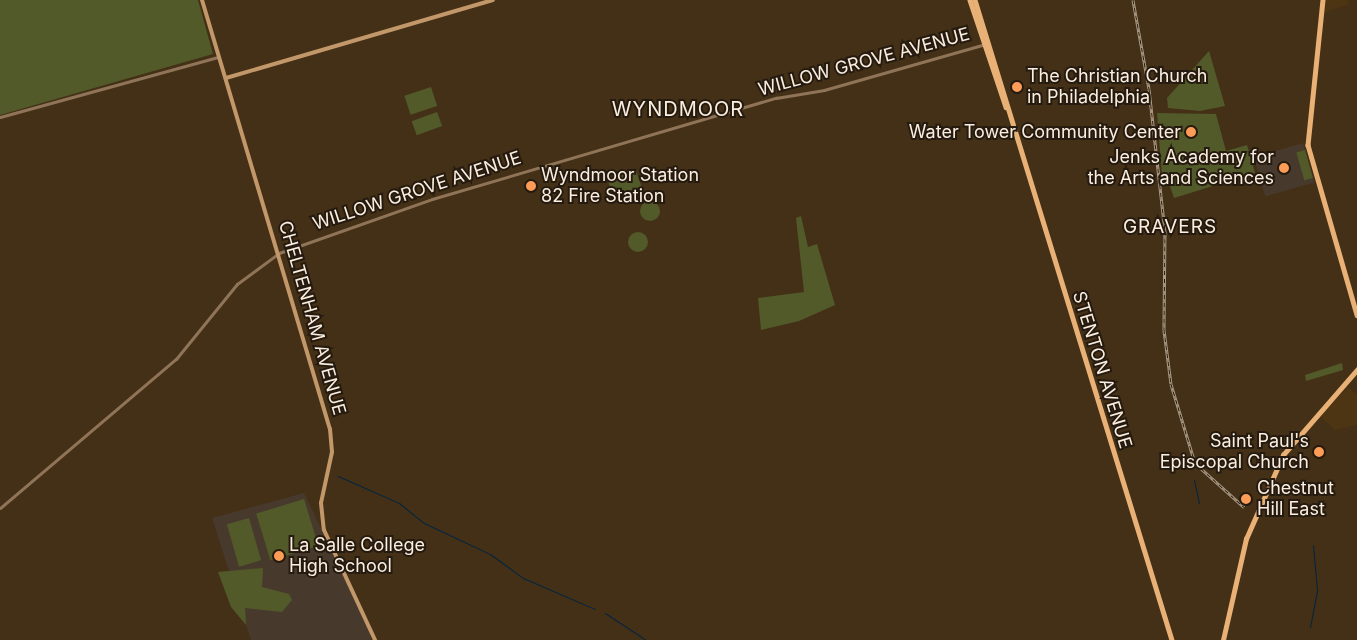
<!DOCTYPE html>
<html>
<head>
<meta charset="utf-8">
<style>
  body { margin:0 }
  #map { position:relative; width:1357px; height:640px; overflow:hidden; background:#443016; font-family:Inter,sans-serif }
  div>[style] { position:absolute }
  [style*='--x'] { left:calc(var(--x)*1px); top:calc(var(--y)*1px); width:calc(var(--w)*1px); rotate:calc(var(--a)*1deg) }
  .built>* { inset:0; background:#4d3413 }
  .education>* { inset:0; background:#48392d; transform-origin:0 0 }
  .green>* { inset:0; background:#525a29; transform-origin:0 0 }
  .round { border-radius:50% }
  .stream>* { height:1px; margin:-0.5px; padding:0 0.5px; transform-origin:0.5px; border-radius:0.5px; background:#002442 }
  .tertiary>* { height:3px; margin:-1.5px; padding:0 1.5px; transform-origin:1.5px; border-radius:1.5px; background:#8f7458 }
  .secondary>* { height:4px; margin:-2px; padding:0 2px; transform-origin:2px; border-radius:2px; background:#c29769 }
  .primary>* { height:4.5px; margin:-2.25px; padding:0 2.25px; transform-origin:2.25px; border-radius:2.25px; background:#e9b176 }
  .rail>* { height:3px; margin-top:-1.5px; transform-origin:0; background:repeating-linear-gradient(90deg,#241a0f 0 4px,#aa9a86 0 8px); box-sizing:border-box; border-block:1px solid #aa9a86 }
  .dots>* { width:14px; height:14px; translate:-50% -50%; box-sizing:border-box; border:2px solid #241a0f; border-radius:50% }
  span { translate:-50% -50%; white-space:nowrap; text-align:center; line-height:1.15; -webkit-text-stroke:4px #241a0f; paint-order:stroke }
  .street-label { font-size:18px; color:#fbeedf }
  .poi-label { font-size:18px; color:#fbeedf }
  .left { translate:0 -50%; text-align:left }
  .right { translate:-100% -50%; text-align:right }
  .neighbourhood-label { font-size:19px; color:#fbeedf; letter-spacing:1px }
  .quarter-label { font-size:20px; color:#fbeedf; letter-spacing:1px }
</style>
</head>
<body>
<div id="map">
  <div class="built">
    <div style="clip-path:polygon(1326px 0,1348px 0,1349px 4px,1325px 12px)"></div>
    <div style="clip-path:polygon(1348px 387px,1357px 395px,1357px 425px,1335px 430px,1320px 416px)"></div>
  </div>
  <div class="education">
    <div style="left:1303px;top:143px;width:41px;height:51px;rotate:74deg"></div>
    <div style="clip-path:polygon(304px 493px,368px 627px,371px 640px,251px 640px,212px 518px)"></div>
  </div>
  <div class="green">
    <div style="clip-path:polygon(0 0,198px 0,213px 54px,0 115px)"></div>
    <div style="clip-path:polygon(1209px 51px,1225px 106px,1200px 111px,1168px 108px,1167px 98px)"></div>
    <div style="left:431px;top:87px;width:20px;height:28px;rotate:72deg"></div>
    <div style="left:437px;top:112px;width:15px;height:27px;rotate:70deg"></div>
    <div style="clip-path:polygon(1157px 113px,1216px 114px,1226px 151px,1247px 145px,1255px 173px,1174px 198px,1166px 174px,1162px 175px)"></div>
    <div style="left:1305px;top:150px;width:29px;height:9px;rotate:74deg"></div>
    <div style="left:636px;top:170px;width:19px;height:30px;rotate:72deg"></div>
    <div class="round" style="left:640px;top:201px;width:20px;height:20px"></div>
    <div style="clip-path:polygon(801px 216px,808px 247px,817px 244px,835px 305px,799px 321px,761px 330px,758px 298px,804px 292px,796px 218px)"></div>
    <div class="round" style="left:628px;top:232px;width:20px;height:20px"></div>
    <div style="clip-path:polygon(1342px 363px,1343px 370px,1306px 381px,1305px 375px)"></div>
    <div style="left:304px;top:499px;width:49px;height:50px;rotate:73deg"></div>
    <div style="left:249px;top:518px;width:44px;height:23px;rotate:74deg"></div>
    <div style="clip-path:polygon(263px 568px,262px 587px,289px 594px,292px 600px,282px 612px,245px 608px,246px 625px,231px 607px,218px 572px)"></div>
  </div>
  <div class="stream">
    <div style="--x:338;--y:476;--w:67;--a:23.9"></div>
    <div style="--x:399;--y:503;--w:32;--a:39"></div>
    <div style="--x:424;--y:523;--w:73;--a:25.2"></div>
    <div style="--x:490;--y:554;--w:41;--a:36"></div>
    <div style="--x:523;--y:578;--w:78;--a:23.3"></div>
    <div style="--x:1194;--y:480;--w:24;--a:78"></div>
    <div style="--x:605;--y:613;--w:49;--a:33.4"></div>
    <div style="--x:1310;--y:627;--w:38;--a:-79"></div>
    <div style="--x:1317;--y:590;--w:45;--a:-95.1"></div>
  </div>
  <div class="tertiary">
    <div style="--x:0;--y:117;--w:226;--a:-15.4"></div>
    <div style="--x:0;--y:508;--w:231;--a:-40.3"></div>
    <div style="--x:176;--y:359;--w:97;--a:-50.9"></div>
    <div style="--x:237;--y:284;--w:52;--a:-36.4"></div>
    <div style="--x:279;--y:253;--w:162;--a:-19.4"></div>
    <div style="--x:432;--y:199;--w:359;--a:-16.4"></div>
    <div style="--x:776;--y:98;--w:49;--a:-9.5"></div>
    <div style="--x:824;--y:90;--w:167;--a:-15.9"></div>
  </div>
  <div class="secondary">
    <div style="--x:202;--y:0;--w:448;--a:73.4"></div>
    <div style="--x:330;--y:429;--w:23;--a:85"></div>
    <div style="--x:332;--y:452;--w:52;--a:102.2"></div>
    <div style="--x:321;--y:503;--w:27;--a:84"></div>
    <div style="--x:324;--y:530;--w:121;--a:65.1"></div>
    <div style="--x:226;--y:78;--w:278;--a:-16.3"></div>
  </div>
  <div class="primary">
    <div style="--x:970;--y:0;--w:113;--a:71.4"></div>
    <div style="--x:975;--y:0;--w:670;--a:72.89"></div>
    <div style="--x:1323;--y:0;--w:146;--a:95.9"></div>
    <div style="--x:1308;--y:145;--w:177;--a:73.9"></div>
    <div style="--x:1223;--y:640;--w:104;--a:-77.2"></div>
    <div style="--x:1246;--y:539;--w:92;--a:-66.2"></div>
    <div style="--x:1283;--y:455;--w:113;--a:-49"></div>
  </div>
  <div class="rail">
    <div style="--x:1133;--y:0;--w:90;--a:79.8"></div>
    <div style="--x:1149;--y:89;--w:143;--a:83.6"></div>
    <div style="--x:1165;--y:231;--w:99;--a:90.6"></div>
    <div style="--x:1164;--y:330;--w:54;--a:82.6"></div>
    <div style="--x:1171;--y:384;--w:83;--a:73.1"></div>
    <div style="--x:1195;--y:463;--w:66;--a:41.9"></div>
  </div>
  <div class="dots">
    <div style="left:1017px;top:87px;background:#fd9c56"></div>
    <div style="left:1191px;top:132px;background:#fd9c56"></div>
    <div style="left:1284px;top:168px;background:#fd9c56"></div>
    <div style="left:531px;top:186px;background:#fd9c56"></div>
    <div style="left:1319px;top:452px;background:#fd9c56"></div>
    <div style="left:1246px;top:499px;background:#fd9c56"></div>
    <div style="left:279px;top:556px;background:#fd9c56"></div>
  </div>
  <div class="street-label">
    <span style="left:864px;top:62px;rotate:-15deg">WILLOW GROVE AVENUE</span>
    <span style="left:417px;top:191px;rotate:-18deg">WILLOW GROVE AVENUE</span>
    <span style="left:312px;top:318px;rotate:74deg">CHELTENHAM AVENUE</span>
    <span style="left:1102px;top:370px;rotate:73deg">STENTON AVENUE</span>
  </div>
  <div class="poi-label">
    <span class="left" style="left:1027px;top:87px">The Christian Church<br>in Philadelphia</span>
    <span class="right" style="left:1181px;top:132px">Water Tower Community Center</span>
    <span class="right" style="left:1274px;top:168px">Jenks Academy for<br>the Arts and Sciences</span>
    <span class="left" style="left:541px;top:186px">Wyndmoor Station<br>82 Fire Station</span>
    <span class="right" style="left:1309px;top:452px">Saint Paul's<br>Episcopal Church</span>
    <span class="left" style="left:1257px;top:499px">Chestnut<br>Hill East</span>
    <span class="left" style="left:289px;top:556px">La Salle College<br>High School</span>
  </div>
  <div class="neighbourhood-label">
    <span style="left:1170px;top:227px">GRAVERS</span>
  </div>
  <div class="quarter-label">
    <span style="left:678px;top:109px">WYNDMOOR</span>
  </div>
</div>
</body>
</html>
